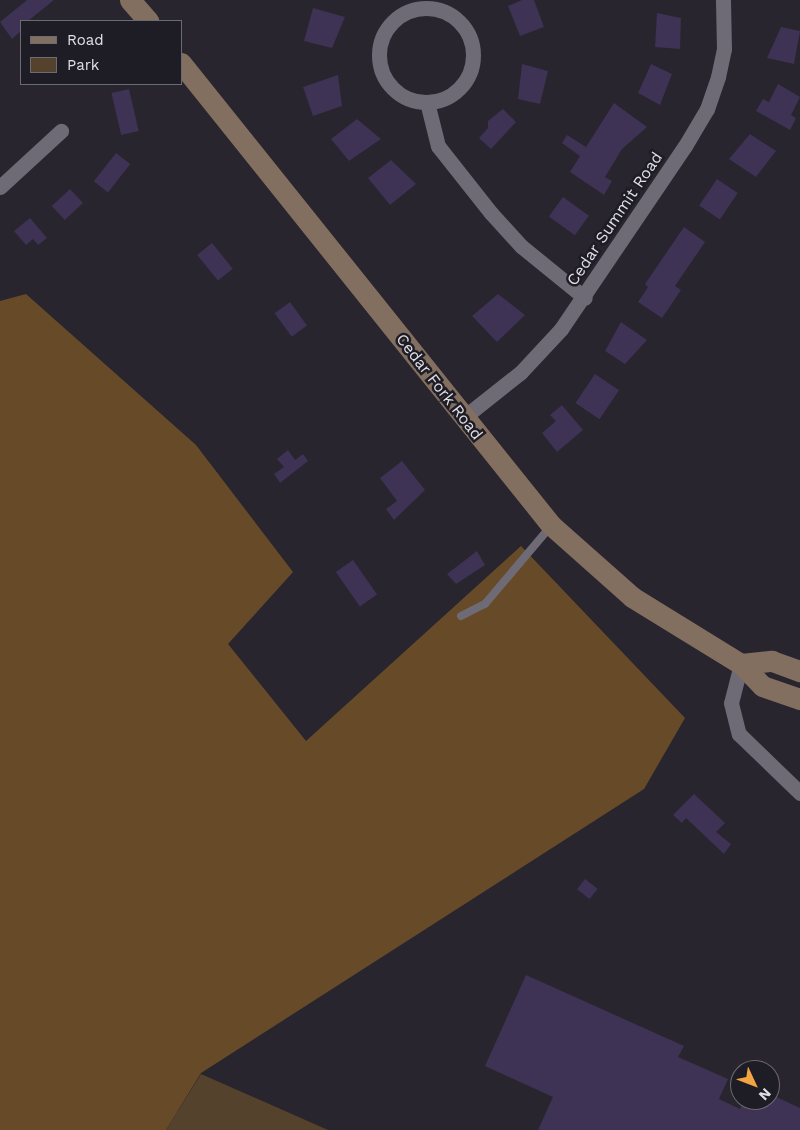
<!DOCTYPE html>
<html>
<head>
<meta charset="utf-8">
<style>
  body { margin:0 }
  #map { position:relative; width:800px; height:1130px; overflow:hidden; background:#28252e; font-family:"Work Sans",sans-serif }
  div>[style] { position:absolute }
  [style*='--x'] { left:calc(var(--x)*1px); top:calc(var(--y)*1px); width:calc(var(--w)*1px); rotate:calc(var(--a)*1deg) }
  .green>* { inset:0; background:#54422d }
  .forest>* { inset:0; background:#674b29 }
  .building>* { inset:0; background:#3e3255; transform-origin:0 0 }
  .lane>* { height:8px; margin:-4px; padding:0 4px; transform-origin:4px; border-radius:4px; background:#6e6b76 }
  .street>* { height:15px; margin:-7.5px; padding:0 7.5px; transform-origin:7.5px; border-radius:7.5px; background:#6e6b76 }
  .street>.ring { margin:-7.5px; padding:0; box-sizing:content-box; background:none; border:15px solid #6e6b76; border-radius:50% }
  .secondary>* { height:21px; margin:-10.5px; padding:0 10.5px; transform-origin:10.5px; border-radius:10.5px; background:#826f60 }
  span { translate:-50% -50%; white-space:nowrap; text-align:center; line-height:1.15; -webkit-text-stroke:5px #1e1c25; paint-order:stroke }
  .street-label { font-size:16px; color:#e1dfe6 }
  .legend { position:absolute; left:20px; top:20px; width:162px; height:65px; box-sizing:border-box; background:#1e1c25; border:1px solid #6c6a72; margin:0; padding:6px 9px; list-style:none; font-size:15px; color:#e1dfe6 }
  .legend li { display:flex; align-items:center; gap:10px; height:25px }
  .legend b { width:25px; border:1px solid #6c6a72 }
  .north { position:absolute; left:730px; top:1060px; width:50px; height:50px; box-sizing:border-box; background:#1e1c25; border:1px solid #6c6a72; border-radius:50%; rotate:133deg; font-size:14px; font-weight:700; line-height:20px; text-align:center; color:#e1dfe6 }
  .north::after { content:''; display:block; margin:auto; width:18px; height:22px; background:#f2a540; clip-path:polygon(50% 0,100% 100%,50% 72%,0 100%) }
</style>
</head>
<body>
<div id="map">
  <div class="green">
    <div style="clip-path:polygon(201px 1074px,328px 1130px,166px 1130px)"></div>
  </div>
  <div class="forest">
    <div style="clip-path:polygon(26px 294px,196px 445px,293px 572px,228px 644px,306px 741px,521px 546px,685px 718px,644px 789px,201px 1073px,166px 1130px,0 1130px,0 301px)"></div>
  </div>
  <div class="building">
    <div style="clip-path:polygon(27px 0,54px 0,28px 21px,21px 21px,21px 31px,12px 39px,0 22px)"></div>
    <div style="clip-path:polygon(522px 0,534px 0,544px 27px,520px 36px,508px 6px)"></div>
    <div style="clip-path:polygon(313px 8px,345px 17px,332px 48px,304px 41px)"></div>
    <div style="clip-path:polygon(657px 13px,681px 18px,680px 49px,655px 47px)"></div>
    <div style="clip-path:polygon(781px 27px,800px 31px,794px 64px,767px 58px)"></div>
    <div style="clip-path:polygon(522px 64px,548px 71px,540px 104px,518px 99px)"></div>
    <div style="clip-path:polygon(651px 64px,672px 74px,660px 105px,638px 93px)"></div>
    <div style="clip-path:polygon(338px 75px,342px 106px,313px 116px,303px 87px)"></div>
    <div style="clip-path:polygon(778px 84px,800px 97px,791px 115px,796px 118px,790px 130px,756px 111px,763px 99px,769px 102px)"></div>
    <div style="left:129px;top:89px;width:43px;height:18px;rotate:77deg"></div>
    <div style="clip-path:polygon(614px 103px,647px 127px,622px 149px,605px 177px,612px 181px,604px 195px,570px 172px,580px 156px,562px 143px,567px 135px,586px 147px)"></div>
    <div style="clip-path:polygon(503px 109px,516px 122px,491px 149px,479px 138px,488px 128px,488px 121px)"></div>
    <div style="clip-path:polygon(357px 119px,381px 139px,349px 161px,331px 139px)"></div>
    <div style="clip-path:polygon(750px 134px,776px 151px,756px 177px,729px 159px)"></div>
    <div style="left:116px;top:153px;width:18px;height:36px;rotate:38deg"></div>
    <div style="clip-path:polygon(391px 160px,416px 184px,390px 205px,368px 178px)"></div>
    <div style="left:717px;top:179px;width:25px;height:32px;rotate:34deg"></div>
    <div style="left:70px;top:189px;width:19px;height:25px;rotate:47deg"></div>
    <div style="left:563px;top:197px;width:32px;height:24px;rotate:36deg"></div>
    <div style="clip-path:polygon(30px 218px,47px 238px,38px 245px,33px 239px,26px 245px,14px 231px)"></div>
    <div style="clip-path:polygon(684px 227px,705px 242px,675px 286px,681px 290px,662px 318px,638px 302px,648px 287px,645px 284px)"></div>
    <div style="left:212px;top:243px;width:33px;height:19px;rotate:51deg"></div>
    <div style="clip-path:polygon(498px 294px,525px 315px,497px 342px,472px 316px)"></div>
    <div style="left:290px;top:302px;width:29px;height:19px;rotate:54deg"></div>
    <div style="clip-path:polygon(621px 322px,647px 340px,625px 364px,605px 351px)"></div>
    <div style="left:595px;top:374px;width:29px;height:35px;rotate:34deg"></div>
    <div style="clip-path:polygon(562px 405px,583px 430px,557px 452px,542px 433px,556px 421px,550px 415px)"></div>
    <div style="clip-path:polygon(288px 450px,295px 460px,303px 454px,308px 461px,280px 483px,274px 474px,284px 467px,277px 459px)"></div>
    <div style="clip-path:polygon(402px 461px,425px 490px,394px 520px,386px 509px,397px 501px,380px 478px)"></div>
    <div style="clip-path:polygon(477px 551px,485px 565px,456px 584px,447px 574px)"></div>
    <div style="left:353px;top:560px;width:42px;height:21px;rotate:55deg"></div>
    <div style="clip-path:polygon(694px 794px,725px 823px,716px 832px,731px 844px,724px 854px,686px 818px,682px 823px,673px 815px)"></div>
    <div style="left:585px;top:879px;width:16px;height:13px;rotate:38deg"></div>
    <div style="clip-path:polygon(526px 975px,684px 1046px,678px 1057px,728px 1079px,719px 1099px,740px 1109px,744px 1100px,770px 1100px,770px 1094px,800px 1108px,800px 1130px,538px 1130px,553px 1097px,485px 1066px)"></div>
  </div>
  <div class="lane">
    <div style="--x:461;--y:616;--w:27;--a:-27"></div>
    <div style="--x:485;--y:604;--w:101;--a:-49.8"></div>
  </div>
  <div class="street">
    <div class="ring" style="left:379px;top:8px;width:79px;height:79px"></div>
    <div style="--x:427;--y:102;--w:45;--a:76"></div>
    <div style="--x:438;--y:146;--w:85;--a:51.7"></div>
    <div style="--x:491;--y:213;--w:45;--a:47.7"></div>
    <div style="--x:521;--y:246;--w:82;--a:39.1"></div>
    <div style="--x:0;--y:187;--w:83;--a:-42.6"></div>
    <div style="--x:463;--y:418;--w:74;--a:-38.4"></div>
    <div style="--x:521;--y:372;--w:59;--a:-47.1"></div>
    <div style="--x:561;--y:329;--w:221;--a:-55.9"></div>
    <div style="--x:685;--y:146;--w:43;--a:-59.3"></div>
    <div style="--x:707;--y:109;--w:34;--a:-71"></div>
    <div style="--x:718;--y:77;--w:29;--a:-78"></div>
    <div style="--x:724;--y:49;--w:49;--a:-91.2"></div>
    <div style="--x:741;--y:664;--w:40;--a:104.4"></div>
    <div style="--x:731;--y:703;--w:32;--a:76"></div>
    <div style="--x:739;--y:734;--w:85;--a:44"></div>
  </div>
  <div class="secondary">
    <div style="--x:130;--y:0;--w:28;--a:49"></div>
    <div style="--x:181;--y:63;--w:592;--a:51.31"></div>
    <div style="--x:551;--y:525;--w:108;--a:41.6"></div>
    <div style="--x:632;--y:597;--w:128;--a:31.6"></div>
    <div style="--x:741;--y:664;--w:30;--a:46"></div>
    <div style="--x:762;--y:686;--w:40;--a:18.9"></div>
    <div style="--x:741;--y:664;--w:31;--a:-6"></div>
    <div style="--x:772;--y:661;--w:30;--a:20"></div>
  </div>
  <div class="street-label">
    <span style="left:615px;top:219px;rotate:-56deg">Cedar Summit Road</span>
    <span style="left:439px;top:387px;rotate:52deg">Cedar Fork Road</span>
  </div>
  <ul class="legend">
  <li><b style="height:6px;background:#826f60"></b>Road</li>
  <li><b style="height:14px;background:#54422d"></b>Park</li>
  </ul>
  <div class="north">N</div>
</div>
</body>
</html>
